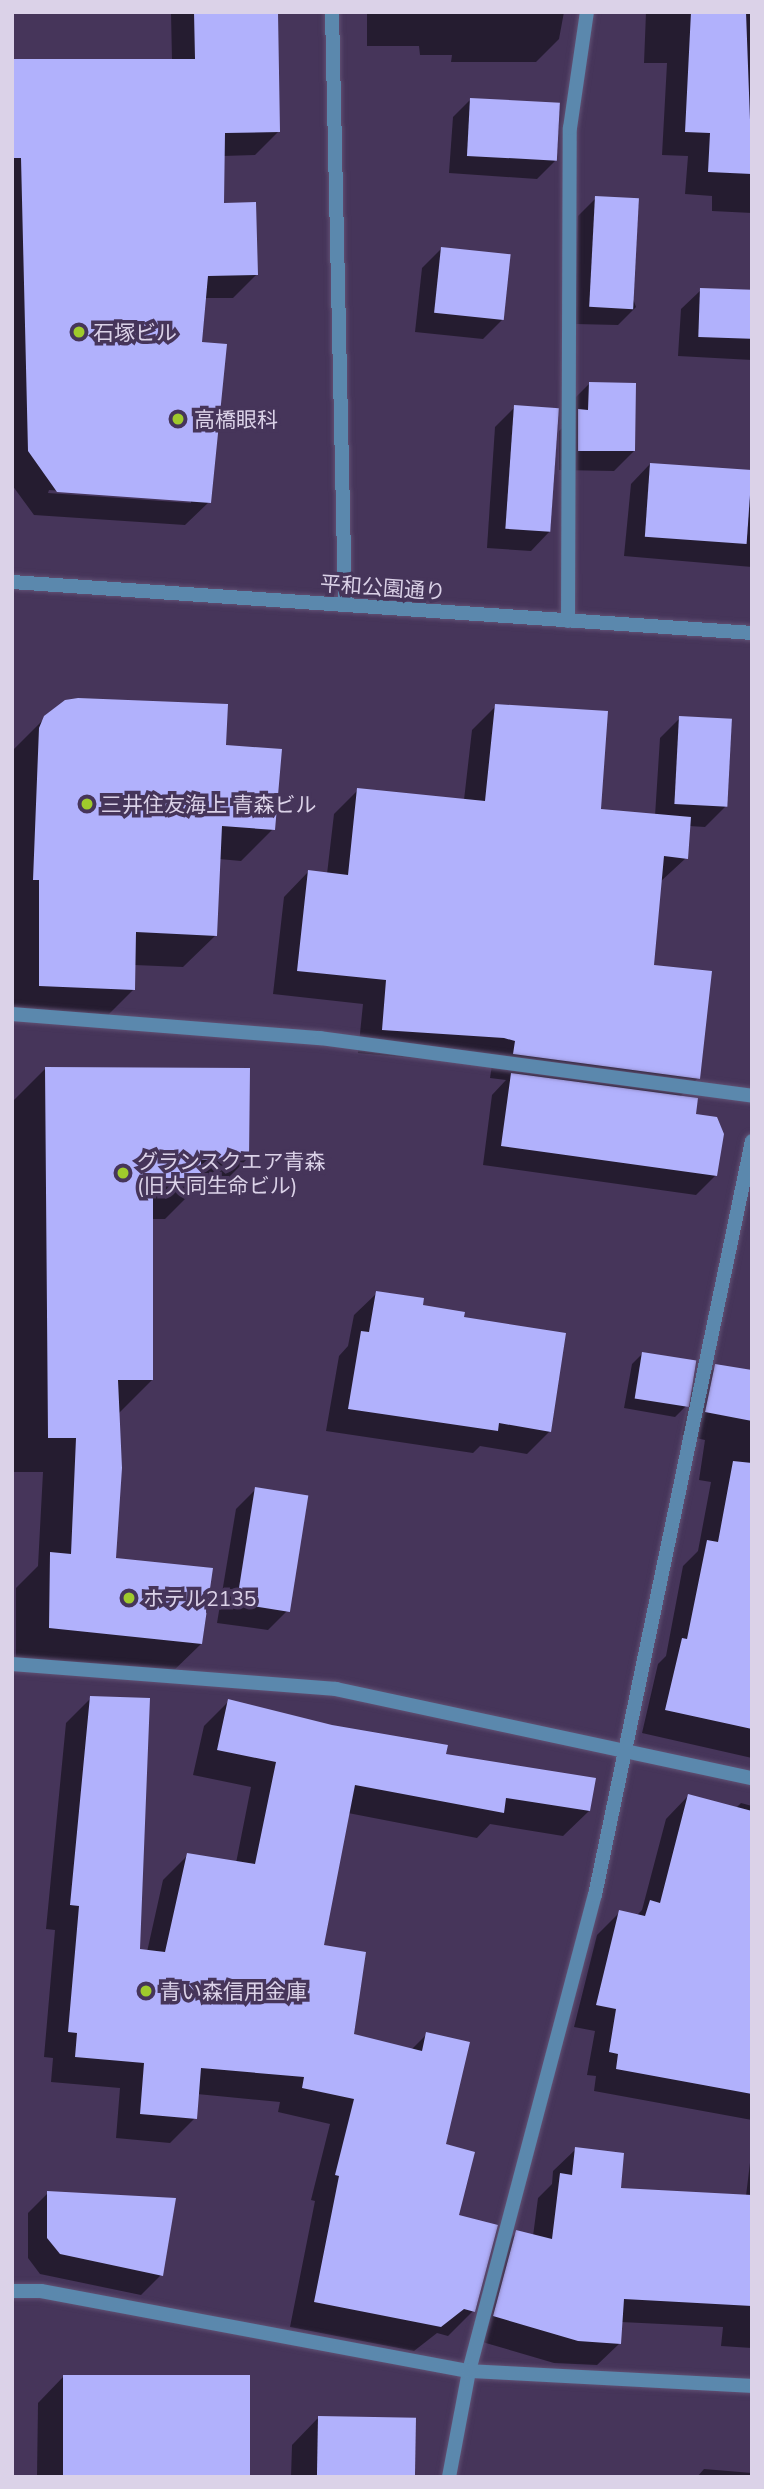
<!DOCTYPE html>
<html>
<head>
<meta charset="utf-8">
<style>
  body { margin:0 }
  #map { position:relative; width:764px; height:2489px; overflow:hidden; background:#46355a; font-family:Mulish,"Noto Sans JP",sans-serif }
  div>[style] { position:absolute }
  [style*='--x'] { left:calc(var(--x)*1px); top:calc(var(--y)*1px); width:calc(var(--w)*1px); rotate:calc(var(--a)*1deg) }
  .shadow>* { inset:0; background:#0007 }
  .building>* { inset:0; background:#b1b1fc; transform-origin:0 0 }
  .roads { filter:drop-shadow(0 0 2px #615174) drop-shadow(0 0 2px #615174) }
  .minor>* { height:14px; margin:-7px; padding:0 7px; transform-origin:7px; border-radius:7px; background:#5b88ad }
  .tertiary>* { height:14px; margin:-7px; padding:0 7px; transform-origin:7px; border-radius:7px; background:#5b88ad }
  .dots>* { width:19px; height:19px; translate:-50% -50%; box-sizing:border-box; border:4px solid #46355a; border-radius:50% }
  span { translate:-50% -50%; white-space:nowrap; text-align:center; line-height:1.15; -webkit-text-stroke:7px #46355a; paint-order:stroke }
  .poi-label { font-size:21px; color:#dbd2e8 }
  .left { translate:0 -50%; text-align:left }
  .street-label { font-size:21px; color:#dbd2e8 }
  .frame { position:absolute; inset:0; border:14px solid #dbd2e8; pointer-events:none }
</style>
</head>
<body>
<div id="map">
  <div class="shadow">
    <div style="clip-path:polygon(evenodd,12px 12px,276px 12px,278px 132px,255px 155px,223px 156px,222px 205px,257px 274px,233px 298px,204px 298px,200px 344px,209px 502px,185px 525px,34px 515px,12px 485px,12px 61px,172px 60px,171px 13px,12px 12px,49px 490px,191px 500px,191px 503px,48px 493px,49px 490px)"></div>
    <div style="clip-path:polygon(367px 12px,564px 12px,559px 39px,536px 62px,451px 62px,452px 55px,420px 55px,419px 46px,367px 46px)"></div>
    <div style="clip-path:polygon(646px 12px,752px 12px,752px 213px,712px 211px,712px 196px,685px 194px,688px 156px,662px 155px,667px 63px,644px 63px)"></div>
    <div style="clip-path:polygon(471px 99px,555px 161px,537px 179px,449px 173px,453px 117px)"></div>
    <div style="clip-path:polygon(596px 198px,636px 307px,618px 325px,575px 324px,578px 216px)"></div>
    <div style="clip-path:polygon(442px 248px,502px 320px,483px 339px,415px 332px,422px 268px)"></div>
    <div style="clip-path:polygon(701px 290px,752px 292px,752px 360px,678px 356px,681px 309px)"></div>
    <div style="clip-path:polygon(589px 384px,634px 451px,614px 471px,559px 470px,559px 431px,569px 421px,570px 403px)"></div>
    <div style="clip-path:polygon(515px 407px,550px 531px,531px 551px,487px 548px,495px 427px)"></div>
    <div style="clip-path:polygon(650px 464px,752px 472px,752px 567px,624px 556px,631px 484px)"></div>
    <div style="clip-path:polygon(496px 706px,599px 811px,655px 816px,660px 738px,680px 718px,725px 807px,705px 827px,689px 826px,686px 858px,660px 882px,652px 966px,698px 1078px,679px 1098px,694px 1115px,716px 1175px,696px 1195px,483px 1165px,492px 1095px,506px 1080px,490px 1078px,492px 1065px,358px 1053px,363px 1004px,273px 994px,284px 897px,308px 872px,327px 874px,334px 814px,358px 790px,464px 800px,472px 730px)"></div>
    <div style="clip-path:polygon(46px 717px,273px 829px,241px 861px,219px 859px,216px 935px,183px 967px,134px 965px,133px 990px,101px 1022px,12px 1018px,12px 751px)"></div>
    <div style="clip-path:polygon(45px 1069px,247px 1159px,213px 1193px,191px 1193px,165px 1219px,151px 1219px,152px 1380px,118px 1414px,114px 1560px,201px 1644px,166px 1678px,16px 1662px,16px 1588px,38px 1566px,43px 1472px,14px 1472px,12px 1102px)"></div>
    <div style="clip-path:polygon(377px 1293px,462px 1318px,550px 1431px,527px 1454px,480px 1446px,473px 1453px,326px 1431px,339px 1356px,348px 1346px,354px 1315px)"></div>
    <div style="clip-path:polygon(642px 1354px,688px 1395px,716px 1366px,752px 1372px,752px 1758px,642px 1733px,658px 1664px,666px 1656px,683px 1566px,698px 1551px,711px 1482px,699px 1480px,705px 1440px,682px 1435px,689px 1403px,675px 1417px,624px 1408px,632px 1364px)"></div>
    <div style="clip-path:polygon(256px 1489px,288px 1610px,268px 1630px,217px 1623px,236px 1509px)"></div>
    <div style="clip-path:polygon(91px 1698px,138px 1951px,147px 1952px,163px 1880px,188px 1855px,236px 1863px,251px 1787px,193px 1775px,204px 1726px,229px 1701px,444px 1755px,589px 1811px,563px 1836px,490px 1824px,477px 1838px,348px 1813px,322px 1947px,352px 2036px,411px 2050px,427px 2034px,473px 2311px,448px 2336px,437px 2333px,414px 2351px,290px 2327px,315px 2201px,311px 2200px,330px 2124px,278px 2112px,280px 2102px,197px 2094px,195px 2118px,170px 2143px,116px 2138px,120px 2088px,51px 2082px,53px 2058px,44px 2057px,55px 1930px,46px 1929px,66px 1723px)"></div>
    <div style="clip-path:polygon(688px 1796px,736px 1808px,741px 1803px,752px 1806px,752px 2120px,594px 2091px,596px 2076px,587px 2075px,595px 2031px,574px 2027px,597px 1935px,620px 1912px,636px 1916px,642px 1910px,666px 1819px)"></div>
    <div style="clip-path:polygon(752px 2146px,752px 2348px,721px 2346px,723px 2327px,621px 2322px,620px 2343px,597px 2365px,554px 2363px,472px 2339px,494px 2255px,517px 2232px,533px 2236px,538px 2198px,552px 2184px,553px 2171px,576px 2149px,619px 2189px,746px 2196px)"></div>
    <div style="clip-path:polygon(48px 2193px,161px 2275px,141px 2295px,40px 2274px,28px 2258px,28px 2213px)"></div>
    <div style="clip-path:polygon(64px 2376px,248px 2477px,37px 2477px,38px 2403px)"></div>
    <div style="clip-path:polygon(318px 2418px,414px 2419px,409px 2477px,291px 2477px,292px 2445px)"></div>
    <div style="clip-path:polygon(704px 2469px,752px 2473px,752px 2477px,697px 2477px)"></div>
  </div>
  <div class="building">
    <div style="clip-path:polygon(194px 12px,278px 12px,280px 132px,225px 133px,224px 203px,256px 202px,258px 275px,208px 276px,202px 342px,227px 344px,211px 503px,57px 492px,28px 451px,21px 158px,12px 158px,12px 59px,195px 59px)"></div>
    <div style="clip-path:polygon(691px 12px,746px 12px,752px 174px,708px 172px,710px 133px,685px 132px)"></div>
    <div style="left:470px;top:98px;width:90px;height:58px;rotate:3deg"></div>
    <div style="left:595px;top:196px;width:44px;height:111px;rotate:3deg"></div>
    <div style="left:441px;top:247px;width:70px;height:66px;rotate:6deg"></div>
    <div style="left:700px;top:288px;width:52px;height:49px;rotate:2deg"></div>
    <div style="clip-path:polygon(589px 382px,636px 383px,635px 451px,578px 451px,578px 409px,588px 410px)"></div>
    <div style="left:514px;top:405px;width:45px;height:124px;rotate:4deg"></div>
    <div style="left:650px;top:463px;width:102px;height:74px;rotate:4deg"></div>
    <div style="clip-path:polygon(78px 698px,228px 704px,226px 745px,282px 749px,275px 830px,222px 826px,217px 936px,136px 932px,135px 990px,39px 986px,39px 880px,33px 880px,39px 728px,44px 716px,65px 700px)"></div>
    <div style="clip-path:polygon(495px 704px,608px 711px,601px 809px,691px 817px,688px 859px,664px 856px,654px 965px,712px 971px,700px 1079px,513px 1054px,515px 1041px,504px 1038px,382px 1030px,386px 980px,297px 971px,308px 870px,348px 875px,357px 788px,485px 801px)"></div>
    <div style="left:679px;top:716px;width:53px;height:88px;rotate:3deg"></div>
    <div style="clip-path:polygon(45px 1067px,250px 1068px,249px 1159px,201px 1160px,201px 1186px,153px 1186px,153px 1380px,118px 1380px,122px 1468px,116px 1558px,213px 1568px,202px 1644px,49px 1628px,50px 1552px,71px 1554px,76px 1438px,48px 1438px)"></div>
    <div style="clip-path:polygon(511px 1073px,698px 1098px,696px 1114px,717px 1117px,724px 1134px,717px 1176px,501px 1146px)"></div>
    <div style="clip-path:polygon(376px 1291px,424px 1298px,423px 1305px,465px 1312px,464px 1317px,566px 1333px,551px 1432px,499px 1423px,498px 1431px,348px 1409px,361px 1331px,369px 1332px)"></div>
    <div style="left:642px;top:1352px;width:55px;height:47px;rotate:9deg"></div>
    <div style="clip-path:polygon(715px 1364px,752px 1370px,752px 1421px,705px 1412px)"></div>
    <div style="clip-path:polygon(733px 1461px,752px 1463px,752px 1729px,665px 1710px,682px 1638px,687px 1639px,707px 1540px,718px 1542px)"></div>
    <div style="left:255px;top:1487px;width:54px;height:118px;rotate:9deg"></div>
    <div style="clip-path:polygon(90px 1696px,150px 1698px,140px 1949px,165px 1952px,187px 1853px,255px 1864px,276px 1762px,217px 1750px,228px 1699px,332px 1725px,448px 1745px,446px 1754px,596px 1778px,590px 1811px,506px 1798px,504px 1813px,355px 1785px,324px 1945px,366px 1952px,354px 2034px,422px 2051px,426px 2032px,470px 2042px,446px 2144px,475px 2152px,459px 2215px,498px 2225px,475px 2312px,464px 2309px,441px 2327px,314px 2302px,339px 2176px,335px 2175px,354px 2099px,302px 2088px,304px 2077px,201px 2068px,197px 2119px,140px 2114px,144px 2063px,75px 2057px,77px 2033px,68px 2032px,79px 1906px,70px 1905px)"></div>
    <div style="clip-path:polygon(688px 1794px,752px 1811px,752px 2094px,616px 2069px,618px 2054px,609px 2052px,616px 2009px,596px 2005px,619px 1910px,645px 1916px,650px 1900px,660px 1903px)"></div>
    <div style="clip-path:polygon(575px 2147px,624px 2153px,621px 2188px,752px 2195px,752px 2306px,624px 2299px,621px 2344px,578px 2341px,493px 2316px,516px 2230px,552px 2239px,560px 2173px,572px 2175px)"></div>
    <div style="clip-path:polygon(47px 2191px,176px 2198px,163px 2276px,60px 2254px,47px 2238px)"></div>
    <div style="left:63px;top:2375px;width:187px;height:102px"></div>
    <div style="left:318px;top:2416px;width:98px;height:61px;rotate:1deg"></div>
  </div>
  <div class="roads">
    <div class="minor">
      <div style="--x:332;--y:12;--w:593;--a:88.74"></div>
      <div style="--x:568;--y:621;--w:493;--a:-89.8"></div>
      <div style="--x:570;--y:128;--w:117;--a:-81.7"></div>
      <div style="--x:12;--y:1014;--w:309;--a:4.5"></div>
      <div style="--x:320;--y:1038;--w:436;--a:7.6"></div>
      <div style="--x:12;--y:1664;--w:325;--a:4.4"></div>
      <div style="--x:336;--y:1689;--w:425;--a:12.1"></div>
      <div style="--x:449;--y:2477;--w:108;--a:-79.3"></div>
      <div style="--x:469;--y:2371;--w:492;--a:-75.2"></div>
      <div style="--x:595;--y:1895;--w:770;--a:-78.24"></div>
    </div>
    <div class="tertiary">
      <div style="--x:12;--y:582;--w:742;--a:3.94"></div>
      <div style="--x:12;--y:2291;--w:29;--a:0"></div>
      <div style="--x:41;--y:2291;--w:435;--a:10.6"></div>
      <div style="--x:469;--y:2371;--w:283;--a:3"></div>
    </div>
  </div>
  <div class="dots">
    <div style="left:79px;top:332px;background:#9fca2c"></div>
    <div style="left:178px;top:419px;background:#9fca2c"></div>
    <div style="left:87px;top:804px;background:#9fca2c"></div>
    <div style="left:123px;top:1173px;background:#9fca2c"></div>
    <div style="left:129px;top:1598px;background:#9fca2c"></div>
    <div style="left:146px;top:1991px;background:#9fca2c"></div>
  </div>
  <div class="poi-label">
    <span class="left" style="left:93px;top:332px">石塚ビル</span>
    <span class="left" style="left:194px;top:419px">高橋眼科</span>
    <span class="left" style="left:101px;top:804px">三井住友海上 青森ビル</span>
    <span class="left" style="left:137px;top:1173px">グランスクエア青森<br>(旧大同生命ビル)</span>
    <span class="left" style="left:143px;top:1598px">ホテル2135</span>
    <span class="left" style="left:160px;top:1991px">青い森信用金庫</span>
  </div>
  <div class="street-label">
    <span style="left:383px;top:587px;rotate:4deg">平和公園通り</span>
  </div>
  <div class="frame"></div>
</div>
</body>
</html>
